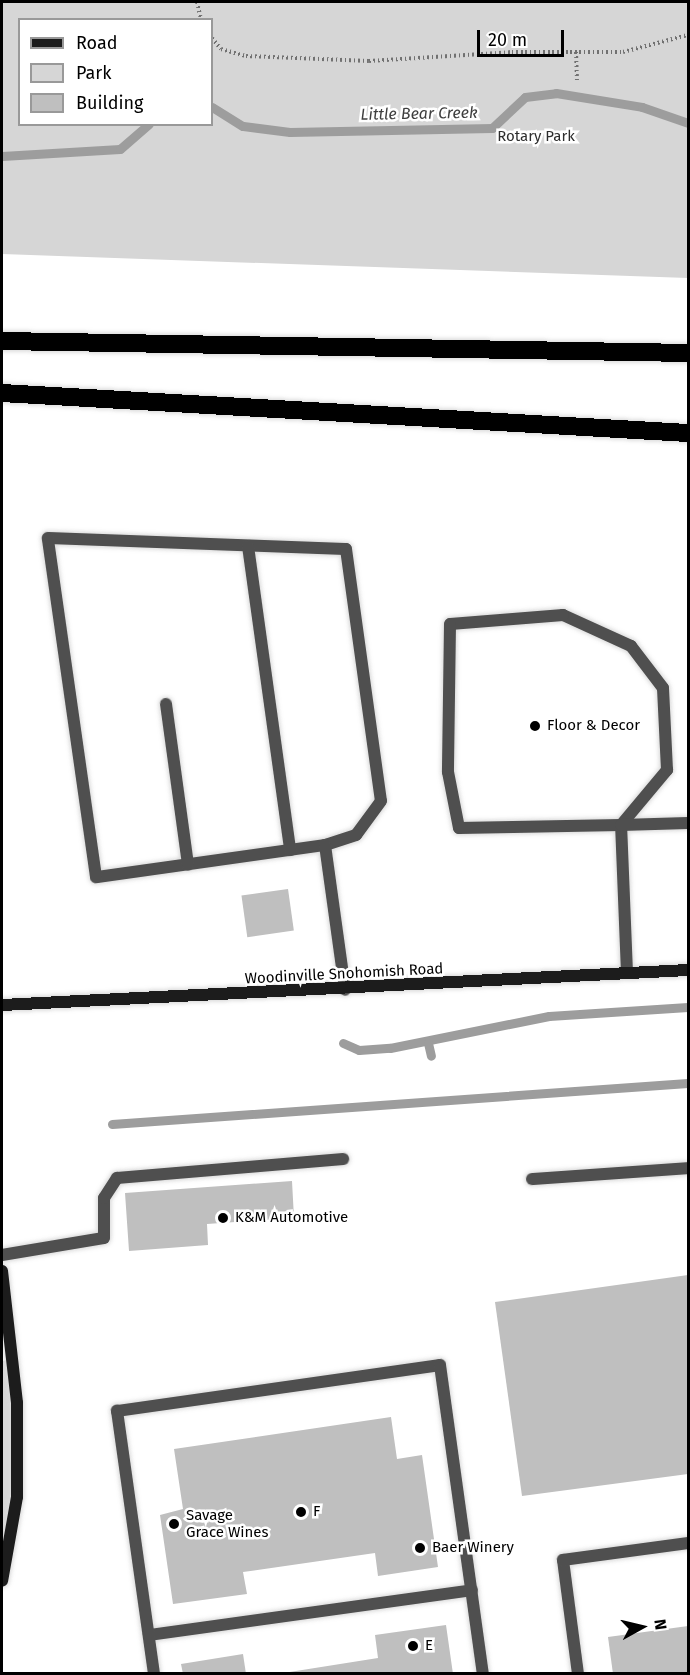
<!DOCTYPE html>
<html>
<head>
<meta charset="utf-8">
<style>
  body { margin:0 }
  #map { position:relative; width:690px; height:1675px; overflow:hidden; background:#fff; font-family:"Fira Sans",sans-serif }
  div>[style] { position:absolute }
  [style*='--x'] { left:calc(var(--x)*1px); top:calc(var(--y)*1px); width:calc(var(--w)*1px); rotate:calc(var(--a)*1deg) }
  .green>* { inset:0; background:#d6d6d6 }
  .stream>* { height:9px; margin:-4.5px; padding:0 4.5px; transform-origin:4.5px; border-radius:4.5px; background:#9d9d9d }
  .building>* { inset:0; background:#bfbfbf; transform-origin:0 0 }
  .path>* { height:4px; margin-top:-2px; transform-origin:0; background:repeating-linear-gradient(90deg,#717171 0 1.5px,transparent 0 4.5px) }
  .roads { filter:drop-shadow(0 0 2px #dbdbdb) drop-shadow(0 0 2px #dbdbdb) }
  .service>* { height:12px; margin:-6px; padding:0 6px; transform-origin:6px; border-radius:6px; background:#4f4f4f }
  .secondary>* { height:12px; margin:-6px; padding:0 6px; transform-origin:6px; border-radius:6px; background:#1c1c1c }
  .motorway>* { height:18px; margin:-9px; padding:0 9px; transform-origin:9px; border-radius:9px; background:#000 }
  .dots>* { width:16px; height:16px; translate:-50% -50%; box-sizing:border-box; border:3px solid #fff; border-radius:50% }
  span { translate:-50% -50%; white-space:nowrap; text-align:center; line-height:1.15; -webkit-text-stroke:5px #fff; paint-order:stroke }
  .park-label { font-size:15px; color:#2d2d2d }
  .poi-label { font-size:15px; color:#000 }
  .left { translate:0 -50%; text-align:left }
  .street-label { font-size:15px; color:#000 }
  .water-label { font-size:16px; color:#3e3e3e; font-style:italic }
  .frame { position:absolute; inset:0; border:3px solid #000; pointer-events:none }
  .legend { position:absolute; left:18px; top:18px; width:195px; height:108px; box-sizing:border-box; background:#fff; border:2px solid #999; margin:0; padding:8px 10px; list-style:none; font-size:18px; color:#000 }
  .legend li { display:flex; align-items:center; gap:12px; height:30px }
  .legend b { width:30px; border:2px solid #999 }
  .north { position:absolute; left:612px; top:1597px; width:60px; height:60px; -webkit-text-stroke:4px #fff; paint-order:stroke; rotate:82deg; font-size:16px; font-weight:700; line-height:24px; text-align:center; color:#000 }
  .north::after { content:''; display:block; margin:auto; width:21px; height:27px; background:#000; clip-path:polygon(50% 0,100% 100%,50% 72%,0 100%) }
  .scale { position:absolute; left:477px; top:30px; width:87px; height:27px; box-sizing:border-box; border:3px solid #000; border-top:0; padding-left:8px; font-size:18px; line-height:21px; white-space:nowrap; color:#000; -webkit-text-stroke:4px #fff; paint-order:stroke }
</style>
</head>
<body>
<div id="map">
  <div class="green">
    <div style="clip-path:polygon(evenodd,2px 2px,688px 2px,688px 278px,2px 254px,2px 2px,20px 20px,212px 20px,212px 124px,20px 124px,20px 20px)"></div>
    <div style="clip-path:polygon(11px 1359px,17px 1497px,2px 1581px,2px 1361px)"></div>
  </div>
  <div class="stream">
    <div style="--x:212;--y:107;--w:36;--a:32"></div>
    <div style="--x:243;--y:126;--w:47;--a:7.3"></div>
    <div style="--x:290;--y:132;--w:202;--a:-1.1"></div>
    <div style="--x:492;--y:128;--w:45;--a:-43.2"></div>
    <div style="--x:525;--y:97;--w:31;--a:-7"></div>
    <div style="--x:556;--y:93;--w:87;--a:9.2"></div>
    <div style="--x:642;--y:107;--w:49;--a:19.2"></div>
    <div style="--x:2;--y:156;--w:118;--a:-3.4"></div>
    <div style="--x:120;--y:149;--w:38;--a:-41"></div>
    <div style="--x:343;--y:1043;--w:17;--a:24"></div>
    <div style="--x:359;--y:1050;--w:31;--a:-4"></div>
    <div style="--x:390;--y:1048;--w:162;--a:-11.4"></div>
    <div style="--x:549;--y:1016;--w:139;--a:-3.7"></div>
    <div style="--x:428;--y:1043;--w:13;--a:77"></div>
    <div style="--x:112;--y:1124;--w:577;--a:-4.07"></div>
  </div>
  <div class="building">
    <div style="left:288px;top:889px;width:42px;height:47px;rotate:82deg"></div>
    <div style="clip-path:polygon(292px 1181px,294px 1218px,207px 1224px,208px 1245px,129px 1251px,125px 1193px)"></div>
    <div style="clip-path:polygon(688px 1275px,688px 1474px,522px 1496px,495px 1302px)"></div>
    <div style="clip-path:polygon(391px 1417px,397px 1459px,422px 1455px,438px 1567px,378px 1576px,375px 1553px,243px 1572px,247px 1594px,173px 1604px,160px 1515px,183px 1509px,174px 1449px)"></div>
    <div style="clip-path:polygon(446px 1625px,453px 1674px,277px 1674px,378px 1658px,375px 1635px)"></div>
    <div style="clip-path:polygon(688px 1626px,688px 1674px,613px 1674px,608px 1637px)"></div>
    <div style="clip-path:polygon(243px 1654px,246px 1674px,183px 1674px,181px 1664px)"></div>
  </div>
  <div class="path">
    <div style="--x:197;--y:2;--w:18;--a:77"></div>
    <div style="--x:212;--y:38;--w:14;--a:51"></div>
    <div style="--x:221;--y:49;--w:26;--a:16"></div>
    <div style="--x:246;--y:56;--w:123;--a:2.3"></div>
    <div style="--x:369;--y:61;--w:143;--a:-3.6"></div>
    <div style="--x:512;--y:52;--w:111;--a:0"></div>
    <div style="--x:623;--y:52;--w:67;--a:-14.7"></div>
    <div style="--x:576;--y:52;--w:28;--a:88"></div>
  </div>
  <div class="roads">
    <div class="service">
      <div style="--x:48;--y:538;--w:298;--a:2.1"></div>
      <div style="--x:346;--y:549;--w:254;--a:82.1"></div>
      <div style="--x:381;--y:801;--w:42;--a:126.3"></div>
      <div style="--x:356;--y:835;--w:33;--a:162"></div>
      <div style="--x:325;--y:845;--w:231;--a:172"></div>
      <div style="--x:96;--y:877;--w:342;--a:-98.1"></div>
      <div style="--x:248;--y:546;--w:307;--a:82.1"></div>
      <div style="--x:166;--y:704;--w:162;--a:82.2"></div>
      <div style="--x:325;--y:845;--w:146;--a:82.1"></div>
      <div style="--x:627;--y:973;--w:148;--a:-92.3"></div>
      <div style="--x:621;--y:825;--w:72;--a:-50.1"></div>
      <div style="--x:667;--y:770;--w:82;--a:-92.8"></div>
      <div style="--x:663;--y:688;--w:53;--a:-127.3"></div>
      <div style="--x:631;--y:646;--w:75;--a:-155.5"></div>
      <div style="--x:563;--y:615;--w:113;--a:175.4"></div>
      <div style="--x:450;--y:624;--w:148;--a:90.8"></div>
      <div style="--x:448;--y:772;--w:57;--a:78.9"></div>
      <div style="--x:459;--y:828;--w:162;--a:-1.1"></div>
      <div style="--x:621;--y:825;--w:67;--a:-1.7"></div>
      <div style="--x:532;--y:1179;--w:156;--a:-4"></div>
      <div style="--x:2;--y:1255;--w:103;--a:-9.5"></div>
      <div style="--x:104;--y:1238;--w:40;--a:-90"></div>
      <div style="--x:104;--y:1198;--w:24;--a:-57"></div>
      <div style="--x:117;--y:1178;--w:227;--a:-4.8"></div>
      <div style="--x:149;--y:1635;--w:326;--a:-7.9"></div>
      <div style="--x:154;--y:1674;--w:266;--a:-98"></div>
      <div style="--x:117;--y:1411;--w:326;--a:-8.1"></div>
      <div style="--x:440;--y:1365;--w:312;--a:82.1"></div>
      <div style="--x:578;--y:1674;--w:115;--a:-97.5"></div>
      <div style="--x:563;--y:1560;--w:126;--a:-7.7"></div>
    </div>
    <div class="secondary">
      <div style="--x:2;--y:1005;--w:687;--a:-2.92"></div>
      <div style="--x:2;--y:1271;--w:133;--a:83.5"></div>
      <div style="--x:17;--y:1403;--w:94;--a:90"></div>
      <div style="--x:17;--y:1497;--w:85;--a:100.1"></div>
    </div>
    <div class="motorway">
      <div style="--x:2;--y:341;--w:686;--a:1"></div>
      <div style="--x:2;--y:393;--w:687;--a:3.34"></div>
    </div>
  </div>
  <div class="dots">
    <div style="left:535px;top:726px;background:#000"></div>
    <div style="left:223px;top:1218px;background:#000"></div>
    <div style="left:301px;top:1512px;background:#000"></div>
    <div style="left:174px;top:1524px;background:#000"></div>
    <div style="left:420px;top:1548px;background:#000"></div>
    <div style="left:413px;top:1646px;background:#000"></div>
  </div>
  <div class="park-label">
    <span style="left:536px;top:137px">Rotary Park</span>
  </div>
  <div class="poi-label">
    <span class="left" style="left:547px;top:726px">Floor &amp; Decor</span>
    <span class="left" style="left:235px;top:1218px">K&amp;M Automotive</span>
    <span class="left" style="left:313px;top:1512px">F</span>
    <span class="left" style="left:186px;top:1524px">Savage<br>Grace Wines</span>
    <span class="left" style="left:432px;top:1548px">Baer Winery</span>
    <span class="left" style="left:425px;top:1646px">E</span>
  </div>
  <div class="street-label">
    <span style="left:344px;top:974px;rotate:-3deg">Woodinville Snohomish Road</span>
  </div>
  <div class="water-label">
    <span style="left:419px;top:114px;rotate:-1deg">Little Bear Creek</span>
  </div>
  <div class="frame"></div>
  <ul class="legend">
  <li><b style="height:8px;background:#1c1c1c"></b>Road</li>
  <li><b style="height:16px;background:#d6d6d6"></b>Park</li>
  <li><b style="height:16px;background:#bfbfbf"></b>Building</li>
  </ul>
  <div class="north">N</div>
  <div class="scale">20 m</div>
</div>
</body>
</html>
